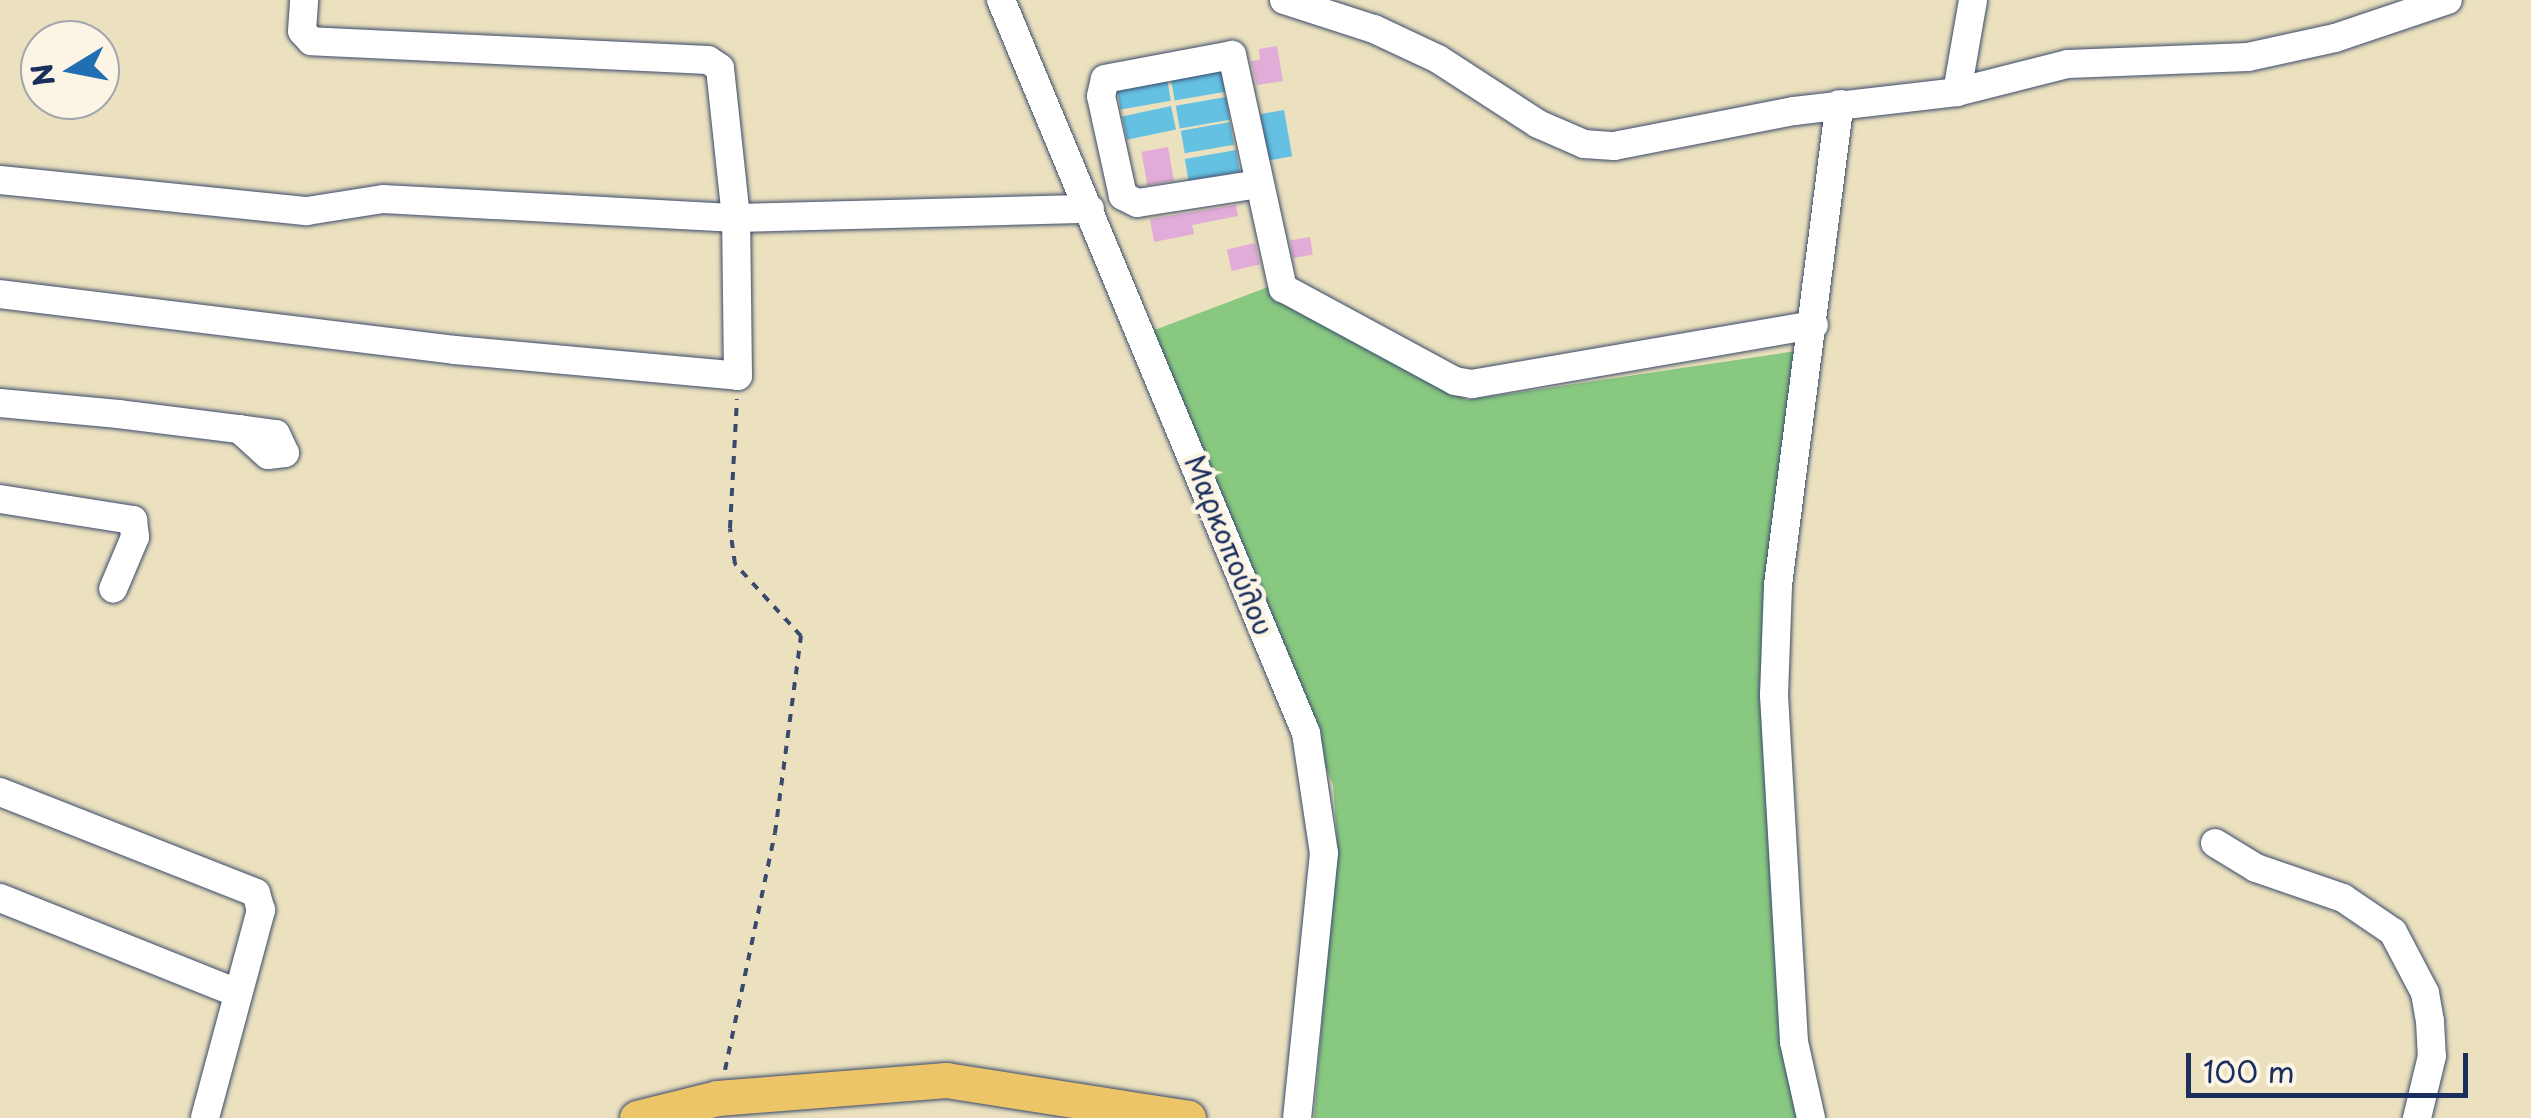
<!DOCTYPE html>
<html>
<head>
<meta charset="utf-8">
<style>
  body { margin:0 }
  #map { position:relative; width:2531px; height:1118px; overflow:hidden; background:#ebe1be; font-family:"Playpen Sans",sans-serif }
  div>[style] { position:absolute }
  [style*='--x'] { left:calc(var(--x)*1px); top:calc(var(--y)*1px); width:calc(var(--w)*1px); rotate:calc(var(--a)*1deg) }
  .green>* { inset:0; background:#88c880 }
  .water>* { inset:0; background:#64c1e2; transform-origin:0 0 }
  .building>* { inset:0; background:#e2acd8; transform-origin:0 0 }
  .path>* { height:4px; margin-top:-2px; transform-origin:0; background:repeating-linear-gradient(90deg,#3a4a6c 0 8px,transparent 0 16px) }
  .roads { filter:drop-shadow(0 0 2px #3a4a6c) drop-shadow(0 0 2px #3a4a6c) }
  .minor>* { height:28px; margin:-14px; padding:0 14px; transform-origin:14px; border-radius:14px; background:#fff }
  .major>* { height:35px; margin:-17.5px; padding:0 17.5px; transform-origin:17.5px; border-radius:17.5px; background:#edc569 }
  span { translate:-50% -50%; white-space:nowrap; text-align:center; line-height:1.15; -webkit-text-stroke:9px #fcf5e5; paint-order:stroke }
  .street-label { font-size:28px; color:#1b2f5e }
  .north { position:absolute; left:20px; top:20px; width:100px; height:100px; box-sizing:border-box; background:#fcf5e5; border:2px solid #a2a6af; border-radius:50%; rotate:260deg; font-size:28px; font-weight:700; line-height:40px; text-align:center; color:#1b2f5e }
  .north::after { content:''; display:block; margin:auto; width:35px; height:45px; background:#1f6fb2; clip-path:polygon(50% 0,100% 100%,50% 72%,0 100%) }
  .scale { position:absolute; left:2186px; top:1053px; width:282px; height:45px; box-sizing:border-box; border:5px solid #1b2f5e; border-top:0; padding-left:12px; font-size:30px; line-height:35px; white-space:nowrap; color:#1b2f5e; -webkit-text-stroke:8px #fcf5e5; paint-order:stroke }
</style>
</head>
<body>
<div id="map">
  <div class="green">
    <div style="clip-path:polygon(1273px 285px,1288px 305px,1467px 400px,1796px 351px,1769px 582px,1800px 1118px,1314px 1118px,1337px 839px,1333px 785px,1152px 331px)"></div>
  </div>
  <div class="water">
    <div style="left:1221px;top:69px;width:23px;height:51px;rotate:80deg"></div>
    <div style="left:1167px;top:79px;width:22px;height:51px;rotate:80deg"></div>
    <div style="left:1226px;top:97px;width:23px;height:51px;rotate:80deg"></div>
    <div style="left:1171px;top:106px;width:24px;height:50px;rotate:78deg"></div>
    <div style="left:1284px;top:110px;width:47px;height:24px;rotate:80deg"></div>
    <div style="left:1230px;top:122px;width:23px;height:50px;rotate:80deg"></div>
    <div style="left:1236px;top:150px;width:22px;height:52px;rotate:80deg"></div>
  </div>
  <div class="building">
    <div style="clip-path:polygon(1277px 46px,1283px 81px,1257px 85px,1251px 61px,1260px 60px,1259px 49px)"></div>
    <div style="left:1168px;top:147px;width:34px;height:27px;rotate:80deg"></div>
    <div style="clip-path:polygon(1236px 205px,1238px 216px,1192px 225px,1194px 234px,1154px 242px,1150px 219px)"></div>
    <div style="left:1310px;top:237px;width:18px;height:20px;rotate:81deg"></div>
    <div style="left:1255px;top:243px;width:22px;height:29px;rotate:77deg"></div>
  </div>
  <div class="path">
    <div style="--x:725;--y:1070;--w:242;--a:-78.1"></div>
    <div style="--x:775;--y:833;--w:199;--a:-82.5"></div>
    <div style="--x:801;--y:636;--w:98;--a:-132.5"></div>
    <div style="--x:735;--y:564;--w:36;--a:-98"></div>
    <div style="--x:730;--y:528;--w:129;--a:-86.9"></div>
  </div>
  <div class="roads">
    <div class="minor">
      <div style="--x:1001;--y:0;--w:794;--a:67.41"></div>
      <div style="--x:1306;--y:733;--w:121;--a:81.5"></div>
      <div style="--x:1324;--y:853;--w:266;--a:95.8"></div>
      <div style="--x:1284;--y:0;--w:95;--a:17.9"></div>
      <div style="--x:1374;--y:29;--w:71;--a:25.1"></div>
      <div style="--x:1438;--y:59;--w:119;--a:33"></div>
      <div style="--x:1538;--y:124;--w:50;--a:23.5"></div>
      <div style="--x:1584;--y:144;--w:30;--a:4"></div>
      <div style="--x:1614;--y:146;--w:183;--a:-11"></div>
      <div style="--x:1794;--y:111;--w:164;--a:-6.6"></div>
      <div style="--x:1957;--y:92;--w:114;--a:-14.2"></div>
      <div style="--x:2068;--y:64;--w:180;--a:-2.2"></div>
      <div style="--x:2248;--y:57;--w:89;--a:-12.3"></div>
      <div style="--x:2335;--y:38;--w:119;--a:-18.6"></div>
      <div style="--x:1957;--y:92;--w:93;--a:-80.1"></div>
      <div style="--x:0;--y:180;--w:309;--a:5.8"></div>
      <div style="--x:307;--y:211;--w:77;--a:-9"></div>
      <div style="--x:383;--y:199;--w:354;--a:3.1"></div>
      <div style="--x:736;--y:218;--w:354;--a:-1.5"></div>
      <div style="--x:1259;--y:184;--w:123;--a:171.1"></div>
      <div style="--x:1137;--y:203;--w:16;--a:-153"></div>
      <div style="--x:1123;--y:196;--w:102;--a:-102.4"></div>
      <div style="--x:1101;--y:96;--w:17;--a:-77"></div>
      <div style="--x:1105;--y:79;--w:129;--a:-10.7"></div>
      <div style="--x:1232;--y:55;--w:239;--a:77.7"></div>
      <div style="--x:1283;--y:288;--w:196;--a:28.4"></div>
      <div style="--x:1455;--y:381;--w:17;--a:10"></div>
      <div style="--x:1472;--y:384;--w:347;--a:-9.8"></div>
      <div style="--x:0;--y:294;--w:458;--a:7"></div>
      <div style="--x:455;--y:350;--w:284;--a:5.2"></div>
      <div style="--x:738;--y:376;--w:158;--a:-90.7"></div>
      <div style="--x:736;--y:218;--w:151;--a:-96.1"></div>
      <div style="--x:720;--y:68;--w:14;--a:-146"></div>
      <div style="--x:708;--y:60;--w:397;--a:-177.3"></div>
      <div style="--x:311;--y:41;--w:13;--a:-132"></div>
      <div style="--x:302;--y:31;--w:31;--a:-86"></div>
      <div style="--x:0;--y:403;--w:119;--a:5.3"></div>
      <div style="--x:118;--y:414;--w:122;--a:7.1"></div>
      <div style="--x:239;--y:429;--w:37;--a:8"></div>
      <div style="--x:276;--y:434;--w:21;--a:65"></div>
      <div style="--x:285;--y:453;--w:17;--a:173"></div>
      <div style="--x:268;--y:455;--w:39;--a:-138"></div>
      <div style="--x:0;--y:499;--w:135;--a:9"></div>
      <div style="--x:133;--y:520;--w:17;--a:83"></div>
      <div style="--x:135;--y:537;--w:56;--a:112.9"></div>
      <div style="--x:0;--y:792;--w:275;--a:21.5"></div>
      <div style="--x:256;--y:893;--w:18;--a:74"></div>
      <div style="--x:261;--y:910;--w:215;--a:105.1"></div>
      <div style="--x:2215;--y:843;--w:48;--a:31.4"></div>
      <div style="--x:2256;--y:868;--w:92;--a:19"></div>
      <div style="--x:2343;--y:898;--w:60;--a:34.2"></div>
      <div style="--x:2393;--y:932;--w:69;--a:62.3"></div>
      <div style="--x:2425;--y:993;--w:28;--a:80"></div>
      <div style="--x:2430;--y:1021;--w:35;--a:87"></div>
      <div style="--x:2432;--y:1056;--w:64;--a:103.6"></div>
      <div style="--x:0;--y:898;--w:253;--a:21.8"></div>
      <div style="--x:1811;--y:1118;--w:78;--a:-102.6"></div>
      <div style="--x:1794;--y:1042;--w:348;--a:-93.3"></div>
      <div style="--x:1774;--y:695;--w:110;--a:-87.9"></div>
      <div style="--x:1778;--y:585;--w:485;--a:-82.7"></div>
    </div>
    <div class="major">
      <div style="--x:637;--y:1118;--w:82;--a:-14"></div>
      <div style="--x:717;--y:1098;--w:230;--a:-4.5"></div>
      <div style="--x:946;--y:1080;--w:245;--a:8.9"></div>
    </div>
  </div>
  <div class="street-label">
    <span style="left:1230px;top:545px;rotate:68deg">Μαρκοπούλου</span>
  </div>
  <div class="north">N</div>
  <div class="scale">100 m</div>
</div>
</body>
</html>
